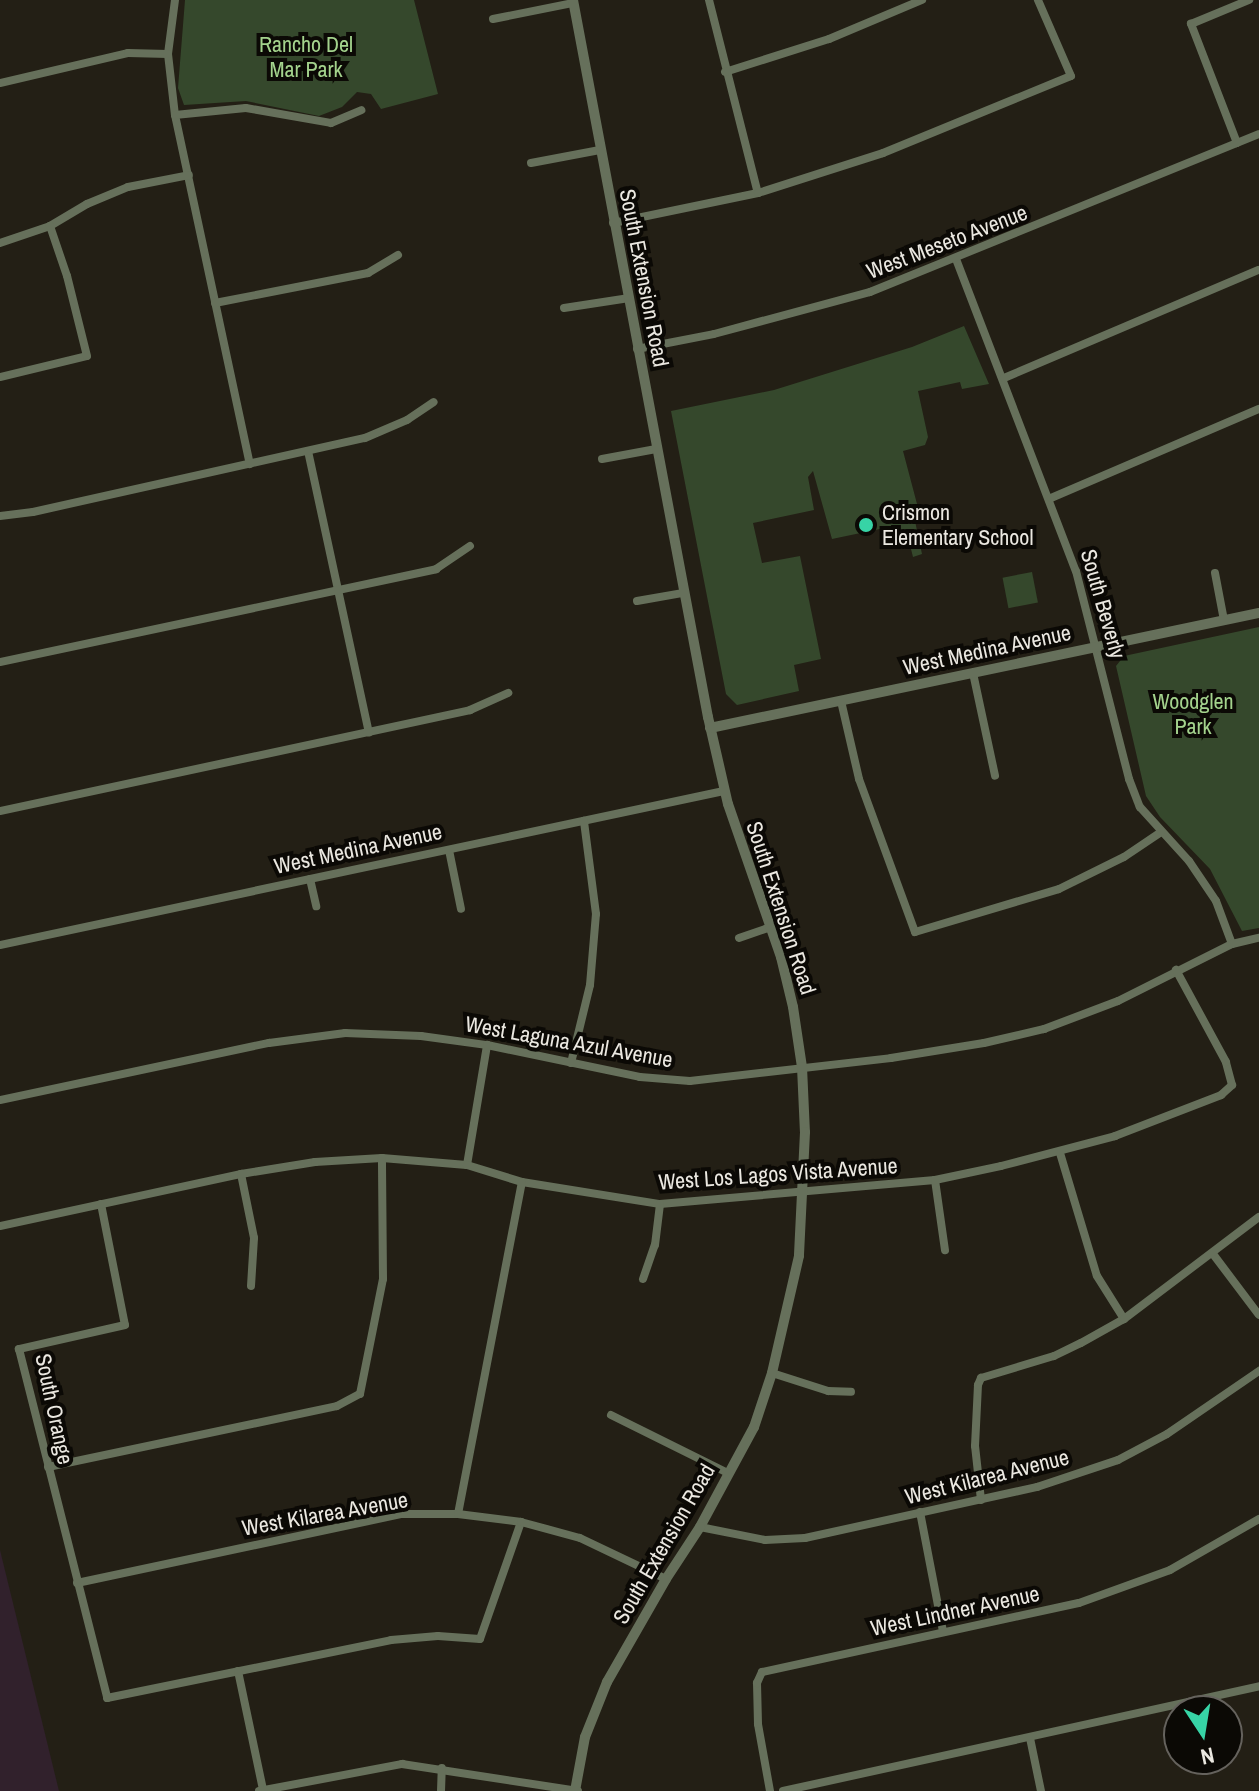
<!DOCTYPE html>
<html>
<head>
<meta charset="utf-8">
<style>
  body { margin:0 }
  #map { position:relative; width:1259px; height:1791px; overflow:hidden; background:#231f15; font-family:"Archivo Narrow",sans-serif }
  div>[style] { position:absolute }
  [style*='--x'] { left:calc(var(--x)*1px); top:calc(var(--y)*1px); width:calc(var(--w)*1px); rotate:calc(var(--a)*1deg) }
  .commercial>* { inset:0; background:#31212c }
  .green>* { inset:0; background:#35482c; transform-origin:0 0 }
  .minor>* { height:8px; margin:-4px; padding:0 4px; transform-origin:4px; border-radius:4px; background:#66705b }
  .tertiary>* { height:10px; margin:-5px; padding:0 5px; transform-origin:5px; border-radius:5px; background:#66705b }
  .dots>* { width:22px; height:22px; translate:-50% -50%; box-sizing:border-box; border:4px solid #0b0905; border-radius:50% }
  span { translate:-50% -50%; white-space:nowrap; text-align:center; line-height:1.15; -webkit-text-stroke:8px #0b0905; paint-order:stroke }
  .park-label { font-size:22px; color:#a4d38d }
  .street-label { font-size:22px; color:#ebe8e1 }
  .poi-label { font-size:22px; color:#ebe8e1 }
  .left { translate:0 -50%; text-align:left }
  .north { position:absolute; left:1163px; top:1695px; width:80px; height:80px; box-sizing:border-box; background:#0b0905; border:2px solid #65625d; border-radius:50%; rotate:168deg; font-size:22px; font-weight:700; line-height:32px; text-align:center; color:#ebe8e1 }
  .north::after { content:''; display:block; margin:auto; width:28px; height:36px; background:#37d4a6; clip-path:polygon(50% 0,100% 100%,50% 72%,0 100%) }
</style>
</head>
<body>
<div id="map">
  <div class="commercial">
    <div style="clip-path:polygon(0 1550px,59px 1791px,0 1791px)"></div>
  </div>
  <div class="green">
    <div style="clip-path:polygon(185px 0,414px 0,438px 94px,381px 109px,371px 94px,357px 92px,342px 107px,319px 116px,246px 101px,184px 105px,178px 88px)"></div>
    <div style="clip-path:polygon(964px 326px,989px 384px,962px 389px,960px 382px,918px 391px,928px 437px,925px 445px,903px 451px,921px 519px,915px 521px,922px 554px,913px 557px,910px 545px,899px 547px,894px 526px,832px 539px,813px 471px,808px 477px,814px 510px,753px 523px,762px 563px,800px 556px,821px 659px,794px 665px,799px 691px,737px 705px,726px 694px,671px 411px,774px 390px,912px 347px)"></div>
    <div style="left:1032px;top:572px;width:31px;height:30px;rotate:79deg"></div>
    <div style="clip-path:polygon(1259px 627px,1259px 928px,1242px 931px,1210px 869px,1160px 817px,1146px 796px,1116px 666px,1124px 656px)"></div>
  </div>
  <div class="minor">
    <div style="--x:175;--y:0;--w:54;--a:97.4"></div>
    <div style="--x:168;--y:54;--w:61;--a:83.5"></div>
    <div style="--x:175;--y:115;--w:357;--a:77.9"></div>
    <div style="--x:709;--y:0;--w:199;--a:75.8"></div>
    <div style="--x:493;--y:19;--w:82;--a:-11.3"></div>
    <div style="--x:725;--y:72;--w:109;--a:-17.6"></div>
    <div style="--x:829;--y:39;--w:101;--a:-22.8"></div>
    <div style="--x:0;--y:83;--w:131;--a:-13.2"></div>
    <div style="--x:128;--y:53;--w:40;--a:1.4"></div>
    <div style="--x:175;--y:115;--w:71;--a:-5.6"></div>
    <div style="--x:246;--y:108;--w:86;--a:10"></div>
    <div style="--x:331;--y:123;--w:33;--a:-23"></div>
    <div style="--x:1237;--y:143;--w:128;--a:-111.1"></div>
    <div style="--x:1191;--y:24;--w:63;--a:-22.5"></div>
    <div style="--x:531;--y:163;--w:70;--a:-10.7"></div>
    <div style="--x:613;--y:223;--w:148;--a:-11.7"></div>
    <div style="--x:758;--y:193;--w:131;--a:-17.7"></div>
    <div style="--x:883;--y:153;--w:203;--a:-22.3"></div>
    <div style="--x:1071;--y:76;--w:83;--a:-113.5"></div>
    <div style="--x:0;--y:243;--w:53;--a:-18.8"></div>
    <div style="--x:50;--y:226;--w:43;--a:-30.7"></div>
    <div style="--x:87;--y:204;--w:44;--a:-22.5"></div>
    <div style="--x:128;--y:187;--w:62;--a:-11.1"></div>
    <div style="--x:956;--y:259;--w:334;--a:69"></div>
    <div style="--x:1076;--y:571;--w:215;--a:75.7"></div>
    <div style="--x:1129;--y:779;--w:30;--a:69"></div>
    <div style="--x:1140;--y:807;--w:73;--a:47.8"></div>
    <div style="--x:1189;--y:861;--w:48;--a:56"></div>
    <div style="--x:1216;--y:901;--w:46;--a:69.6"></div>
    <div style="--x:215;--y:303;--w:156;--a:-11.1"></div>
    <div style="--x:368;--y:273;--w:35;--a:-31"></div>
    <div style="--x:564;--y:308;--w:66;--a:-8.7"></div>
    <div style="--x:637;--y:349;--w:78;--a:-11"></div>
    <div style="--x:714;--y:334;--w:162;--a:-15.1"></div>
    <div style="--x:870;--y:292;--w:420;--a:-22.1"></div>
    <div style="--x:0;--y:377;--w:89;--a:-13.6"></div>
    <div style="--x:87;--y:356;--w:82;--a:-104"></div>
    <div style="--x:67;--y:276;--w:53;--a:-108.8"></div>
    <div style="--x:1004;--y:378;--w:277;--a:-23"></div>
    <div style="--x:308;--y:451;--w:288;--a:77.8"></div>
    <div style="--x:602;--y:459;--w:55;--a:-10.5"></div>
    <div style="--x:1051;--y:498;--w:226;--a:-23.2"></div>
    <div style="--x:0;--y:516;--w:33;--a:-7"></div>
    <div style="--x:33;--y:512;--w:340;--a:-12.6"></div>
    <div style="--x:365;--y:438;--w:46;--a:-23.2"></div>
    <div style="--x:407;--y:420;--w:32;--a:-34"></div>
    <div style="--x:1215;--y:573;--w:48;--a:79.2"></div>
    <div style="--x:637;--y:601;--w:47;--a:-9.9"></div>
    <div style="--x:0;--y:662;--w:446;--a:-12"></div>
    <div style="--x:436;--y:569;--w:41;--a:-34.1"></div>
    <div style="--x:973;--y:673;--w:105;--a:77.9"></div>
    <div style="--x:841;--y:701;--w:80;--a:77"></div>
    <div style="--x:859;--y:779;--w:163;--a:69.9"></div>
    <div style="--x:915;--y:932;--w:150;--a:-16.6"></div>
    <div style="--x:1059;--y:889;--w:72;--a:-26.2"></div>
    <div style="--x:1124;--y:857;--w:45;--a:-34"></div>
    <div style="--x:0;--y:811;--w:481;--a:-12.1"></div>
    <div style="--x:470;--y:710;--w:42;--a:-24.1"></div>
    <div style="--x:449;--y:850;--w:60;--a:78.5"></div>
    <div style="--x:310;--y:879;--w:28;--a:77"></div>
    <div style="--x:739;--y:938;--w:34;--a:-19"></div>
    <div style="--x:0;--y:945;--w:740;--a:-12.01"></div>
    <div style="--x:571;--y:1063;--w:80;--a:-76.3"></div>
    <div style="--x:590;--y:985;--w:71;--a:-85.2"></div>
    <div style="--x:596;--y:914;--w:94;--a:-97.4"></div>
    <div style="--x:0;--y:1100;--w:275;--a:-12"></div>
    <div style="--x:269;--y:1043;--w:77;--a:-7.5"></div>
    <div style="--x:345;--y:1033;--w:76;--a:2.3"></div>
    <div style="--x:421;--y:1036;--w:67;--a:7.8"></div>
    <div style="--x:487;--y:1045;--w:156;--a:11.8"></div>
    <div style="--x:640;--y:1077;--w:50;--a:4.6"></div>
    <div style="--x:690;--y:1081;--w:202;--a:-6.5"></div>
    <div style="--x:891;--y:1058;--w:94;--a:-9.2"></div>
    <div style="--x:984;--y:1043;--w:62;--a:-13.1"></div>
    <div style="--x:1044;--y:1029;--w:79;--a:-20.7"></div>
    <div style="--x:1118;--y:1001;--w:127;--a:-26.6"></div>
    <div style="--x:1232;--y:944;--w:28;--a:-13"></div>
    <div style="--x:1060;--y:1153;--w:128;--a:73.3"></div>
    <div style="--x:1097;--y:1276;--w:51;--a:57.9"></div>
    <div style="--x:467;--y:1165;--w:122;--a:-80.5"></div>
    <div style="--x:241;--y:1174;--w:65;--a:78.5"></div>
    <div style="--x:254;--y:1238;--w:48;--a:93.6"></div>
    <div style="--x:935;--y:1180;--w:71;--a:81.9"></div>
    <div style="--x:101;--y:1204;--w:123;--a:78.8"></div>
    <div style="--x:125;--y:1325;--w:109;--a:167.2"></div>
    <div style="--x:19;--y:1349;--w:360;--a:75.8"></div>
    <div style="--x:107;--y:1698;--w:290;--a:-11.5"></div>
    <div style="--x:391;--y:1640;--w:47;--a:-4.9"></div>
    <div style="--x:438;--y:1636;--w:42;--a:4.1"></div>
    <div style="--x:480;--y:1639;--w:124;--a:-70.7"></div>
    <div style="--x:0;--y:1226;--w:247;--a:-12.2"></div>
    <div style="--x:241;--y:1174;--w:75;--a:-9.2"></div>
    <div style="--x:315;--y:1162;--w:67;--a:-3.4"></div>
    <div style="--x:382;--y:1158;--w:85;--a:4.7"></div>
    <div style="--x:467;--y:1165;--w:58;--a:17.2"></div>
    <div style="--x:522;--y:1182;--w:140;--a:9.1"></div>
    <div style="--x:660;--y:1204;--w:276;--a:-5"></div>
    <div style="--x:935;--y:1180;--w:67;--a:-12"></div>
    <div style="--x:1001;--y:1166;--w:118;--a:-14.7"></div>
    <div style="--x:1115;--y:1136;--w:114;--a:-21.1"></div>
    <div style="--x:1221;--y:1095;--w:15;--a:-42"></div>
    <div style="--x:1232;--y:1085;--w:24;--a:-105"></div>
    <div style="--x:1226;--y:1062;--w:105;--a:-118.5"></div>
    <div style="--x:1213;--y:1254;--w:76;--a:53"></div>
    <div style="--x:643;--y:1279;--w:36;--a:-71"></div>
    <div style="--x:655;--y:1245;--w:41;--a:-83"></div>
    <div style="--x:772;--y:1373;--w:59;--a:17.8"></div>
    <div style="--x:828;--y:1391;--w:23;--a:2"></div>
    <div style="--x:611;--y:1415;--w:131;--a:26.4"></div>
    <div style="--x:48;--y:1467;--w:295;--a:-11.9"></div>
    <div style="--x:337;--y:1406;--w:26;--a:-28"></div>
    <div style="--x:360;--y:1394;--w:117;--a:-78.7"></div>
    <div style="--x:383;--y:1279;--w:121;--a:-90.5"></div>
    <div style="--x:981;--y:1500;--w:54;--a:-96.3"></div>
    <div style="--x:975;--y:1446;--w:61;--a:-87.2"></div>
    <div style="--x:978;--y:1385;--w:8;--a:-67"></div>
    <div style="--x:981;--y:1378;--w:76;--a:-16.8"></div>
    <div style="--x:1054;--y:1356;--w:30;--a:-26"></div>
    <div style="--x:1081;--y:1343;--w:49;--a:-29.2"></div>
    <div style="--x:1124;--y:1319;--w:169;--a:-37.1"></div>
    <div style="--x:920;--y:1512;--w:122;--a:79.1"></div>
    <div style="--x:458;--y:1514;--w:338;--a:-79.1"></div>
    <div style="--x:700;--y:1527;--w:66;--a:11.3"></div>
    <div style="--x:765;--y:1540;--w:40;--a:-2.9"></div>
    <div style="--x:805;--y:1538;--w:238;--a:-12.4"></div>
    <div style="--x:1037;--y:1487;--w:85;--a:-18.4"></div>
    <div style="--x:1118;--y:1460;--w:55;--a:-28"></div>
    <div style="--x:1167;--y:1434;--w:112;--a:-34.4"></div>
    <div style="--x:77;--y:1583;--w:331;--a:-12"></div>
    <div style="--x:401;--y:1514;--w:57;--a:0"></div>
    <div style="--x:458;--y:1514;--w:64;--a:7.2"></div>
    <div style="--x:521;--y:1522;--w:61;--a:15.2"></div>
    <div style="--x:580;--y:1538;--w:95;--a:25.5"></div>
    <div style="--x:238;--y:1671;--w:122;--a:78.1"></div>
    <div style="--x:1030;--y:1738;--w:54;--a:78.3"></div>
    <div style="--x:259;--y:1791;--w:146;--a:-10.7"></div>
    <div style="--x:402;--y:1764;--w:178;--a:8.7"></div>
    <div style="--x:441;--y:1791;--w:23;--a:-88"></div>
    <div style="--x:770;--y:1791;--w:68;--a:-100.2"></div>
    <div style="--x:758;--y:1724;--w:41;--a:-91.4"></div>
    <div style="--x:757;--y:1683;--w:12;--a:-66"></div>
    <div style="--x:762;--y:1672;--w:324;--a:-12.3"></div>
    <div style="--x:1079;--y:1603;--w:97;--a:-19.9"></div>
    <div style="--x:1170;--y:1570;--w:103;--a:-29.8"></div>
    <div style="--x:783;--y:1791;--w:487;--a:-12.4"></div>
  </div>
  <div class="tertiary">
    <div style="--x:573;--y:0;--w:730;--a:79.34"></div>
    <div style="--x:708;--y:717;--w:89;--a:77.1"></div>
    <div style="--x:728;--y:804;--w:162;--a:70.9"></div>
    <div style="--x:781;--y:957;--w:51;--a:76.5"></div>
    <div style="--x:793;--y:1007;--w:61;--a:81.5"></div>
    <div style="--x:802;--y:1067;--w:65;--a:87.4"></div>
    <div style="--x:805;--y:1132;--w:124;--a:92.8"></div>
    <div style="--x:799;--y:1256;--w:120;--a:103"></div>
    <div style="--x:772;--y:1373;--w:57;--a:108.4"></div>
    <div style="--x:754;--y:1427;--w:114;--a:118.4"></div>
    <div style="--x:700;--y:1527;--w:62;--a:123.2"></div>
    <div style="--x:666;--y:1579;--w:119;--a:119.8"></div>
    <div style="--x:607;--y:1682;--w:59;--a:111.8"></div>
    <div style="--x:585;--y:1737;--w:55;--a:100.5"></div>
    <div style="--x:710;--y:728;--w:561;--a:-11.83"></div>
  </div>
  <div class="dots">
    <div style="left:866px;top:525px;background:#37d4a6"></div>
  </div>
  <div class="park-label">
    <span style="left:306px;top:57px">Rancho Del<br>Mar Park</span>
    <span style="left:1193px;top:714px">Woodglen<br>Park</span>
  </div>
  <div class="street-label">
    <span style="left:947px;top:242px;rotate:-21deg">West Meseto Avenue</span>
    <span style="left:644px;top:278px;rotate:79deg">South Extension Road</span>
    <span style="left:1103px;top:604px;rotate:74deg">South Beverly</span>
    <span style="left:987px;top:650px;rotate:-12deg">West Medina Avenue</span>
    <span style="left:358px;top:849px;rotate:-12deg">West Medina Avenue</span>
    <span style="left:781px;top:908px;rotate:72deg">South Extension Road</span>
    <span style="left:569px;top:1042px;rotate:10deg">West Laguna Azul Avenue</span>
    <span style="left:778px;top:1174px;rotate:-4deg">West Los Lagos Vista Avenue</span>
    <span style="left:54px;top:1409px;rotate:78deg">South Orange</span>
    <span style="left:987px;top:1477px;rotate:-14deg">West Kilarea Avenue</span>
    <span style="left:325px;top:1514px;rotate:-10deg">West Kilarea Avenue</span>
    <span style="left:664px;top:1544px;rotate:-60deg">South Extension Road</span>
    <span style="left:955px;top:1611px;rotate:-12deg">West Lindner Avenue</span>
  </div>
  <div class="poi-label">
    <span class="left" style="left:882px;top:525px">Crismon<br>Elementary School</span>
  </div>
  <div class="north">N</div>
</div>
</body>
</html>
